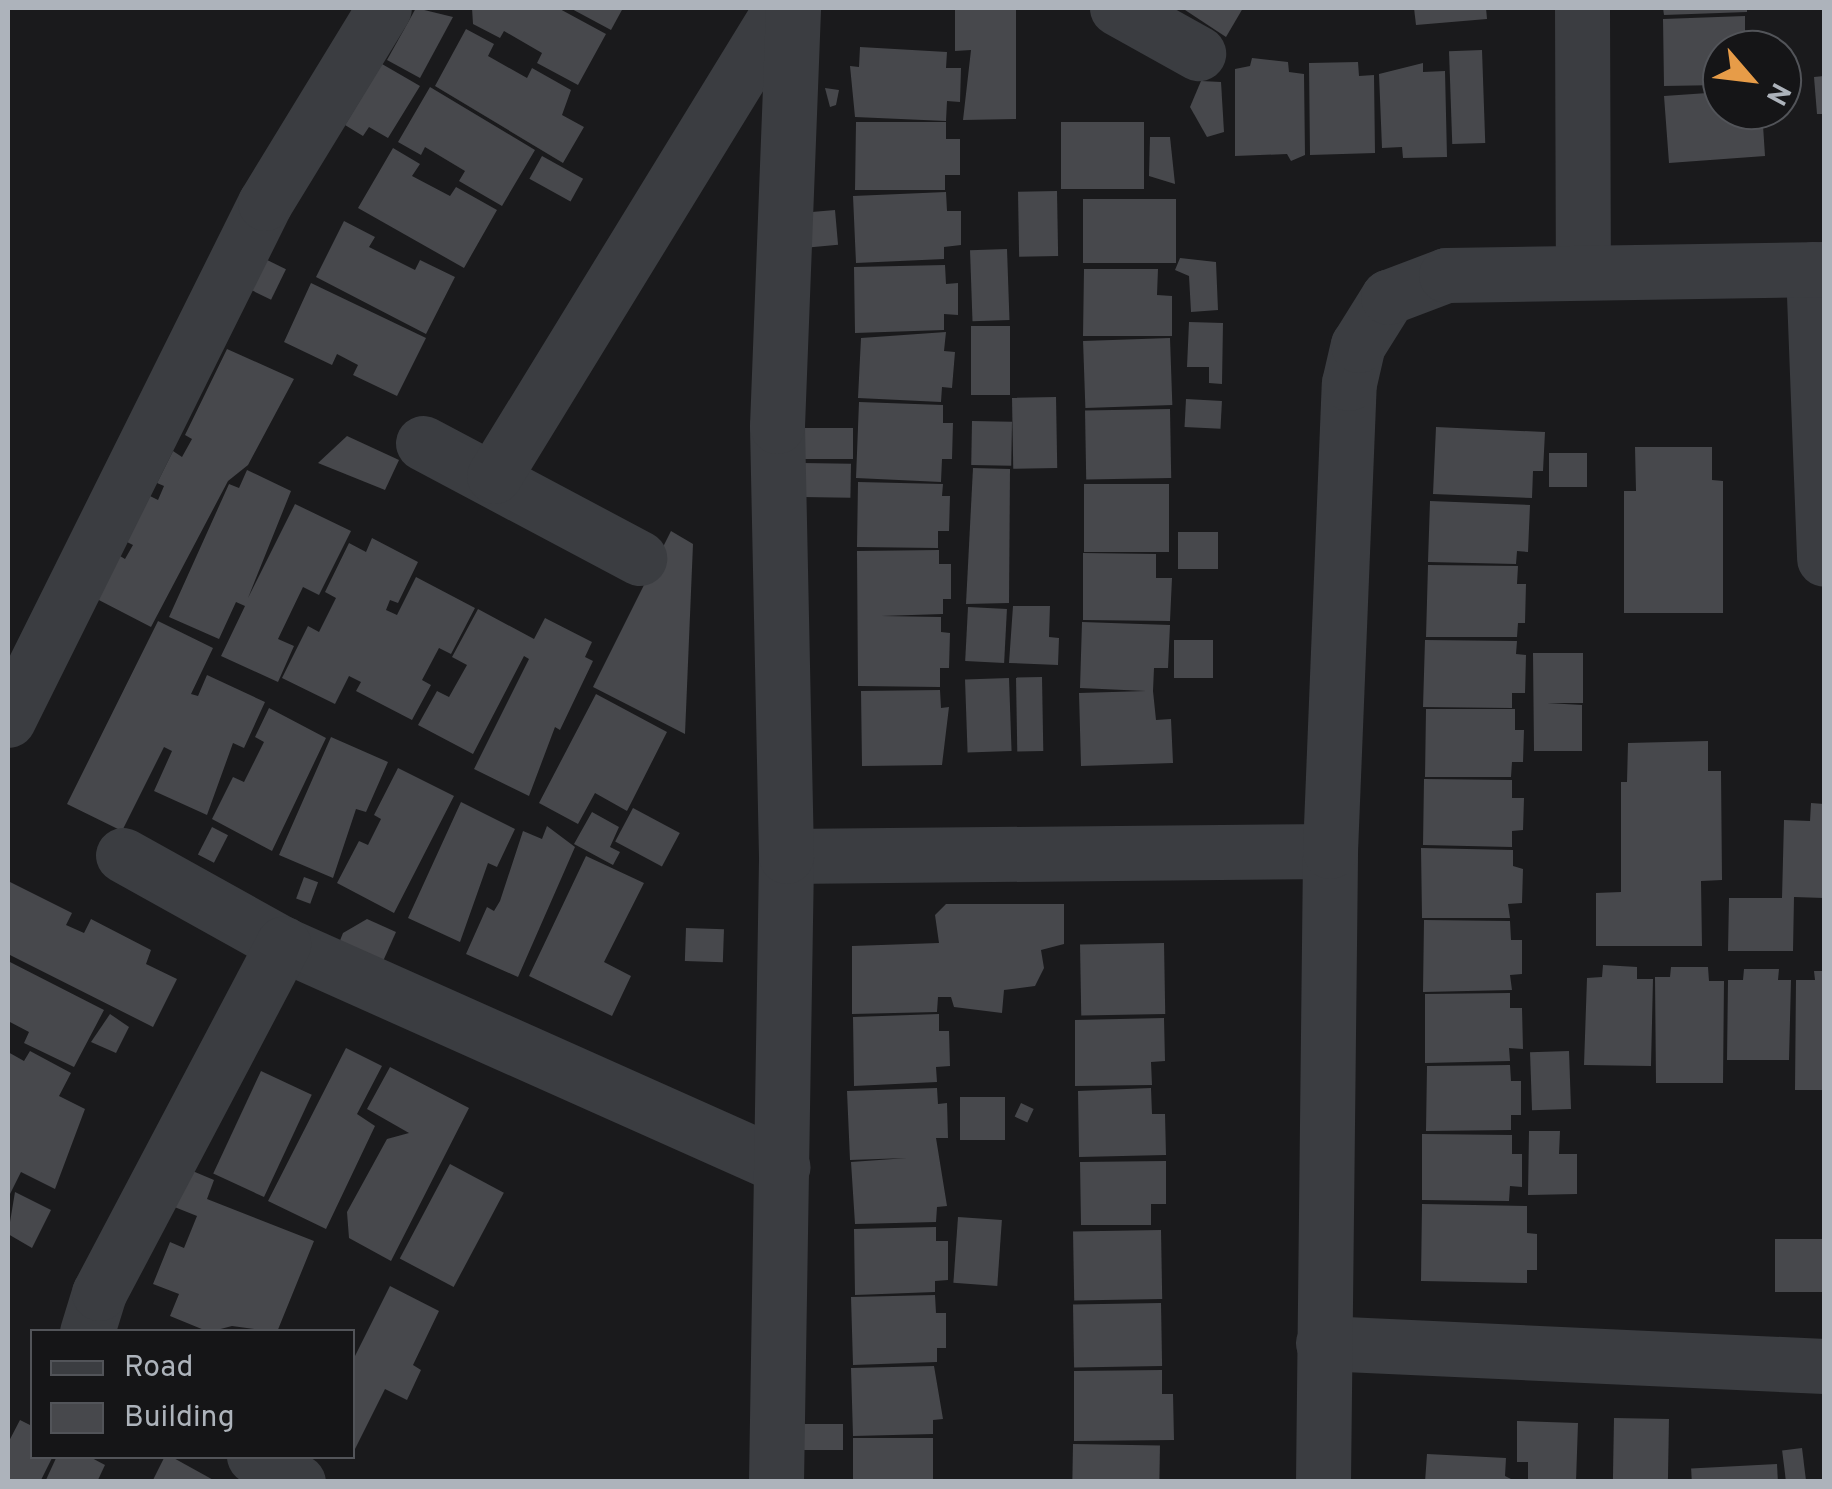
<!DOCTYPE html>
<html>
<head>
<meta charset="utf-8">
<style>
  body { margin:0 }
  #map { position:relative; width:1832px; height:1489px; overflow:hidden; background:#1a1a1c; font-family:Overpass,sans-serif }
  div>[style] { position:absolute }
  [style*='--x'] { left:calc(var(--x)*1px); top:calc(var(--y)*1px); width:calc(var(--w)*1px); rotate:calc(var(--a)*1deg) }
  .building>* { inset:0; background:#47484c; transform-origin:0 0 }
  .minor>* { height:55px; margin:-27.5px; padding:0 27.5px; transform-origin:27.5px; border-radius:27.5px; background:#3b3d41 }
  span { translate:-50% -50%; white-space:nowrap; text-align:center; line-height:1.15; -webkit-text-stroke:9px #151517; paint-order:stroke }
  .frame { position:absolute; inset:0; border:10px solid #adb3bb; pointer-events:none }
  .legend { position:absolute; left:30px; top:1329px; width:325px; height:130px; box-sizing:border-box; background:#151517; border:2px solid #525459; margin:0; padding:12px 18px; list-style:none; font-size:30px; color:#adb3bb }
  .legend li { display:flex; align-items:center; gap:20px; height:50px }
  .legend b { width:50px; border:2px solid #525459 }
  .north { position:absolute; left:1702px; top:30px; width:100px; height:100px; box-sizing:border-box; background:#151517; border:2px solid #525459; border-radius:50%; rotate:118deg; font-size:28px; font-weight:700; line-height:40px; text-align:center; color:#adb3bb }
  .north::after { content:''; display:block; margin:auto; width:35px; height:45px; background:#e79c48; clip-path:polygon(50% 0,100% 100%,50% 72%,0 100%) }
</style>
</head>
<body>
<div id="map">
  <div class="building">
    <div style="clip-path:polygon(416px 8px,453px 17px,420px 78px,387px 60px)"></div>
    <div style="clip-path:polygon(472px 8px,558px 8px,606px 34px,578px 85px,537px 63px,542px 53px,504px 31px,500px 38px,473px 24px)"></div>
    <div style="clip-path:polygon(570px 8px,623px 8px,611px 30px)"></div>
    <div style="clip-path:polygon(955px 8px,1016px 8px,1016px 119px,963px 120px,971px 50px,955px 51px)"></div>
    <div style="clip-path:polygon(1182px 8px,1243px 8px,1226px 37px)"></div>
    <div style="clip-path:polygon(1414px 8px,1486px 8px,1487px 19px,1416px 25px)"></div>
    <div style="clip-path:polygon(1663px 8px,1747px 8px,1747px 12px,1664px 15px)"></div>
    <div style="clip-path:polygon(1745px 16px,1745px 34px,1757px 34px,1757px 50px,1722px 50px,1722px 85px,1664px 86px,1663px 19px)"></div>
    <div style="clip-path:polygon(466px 29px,494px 44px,488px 56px,527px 78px,532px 68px,571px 90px,562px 115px,584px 127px,563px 163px,435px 86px)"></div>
    <div style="clip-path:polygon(860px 47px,947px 52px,946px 68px,961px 68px,960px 102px,947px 101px,946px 121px,855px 117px,850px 66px,859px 67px)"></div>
    <div style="left:1482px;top:50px;width:93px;height:33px;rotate:88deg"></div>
    <div style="clip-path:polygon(1252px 58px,1288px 62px,1289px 72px,1304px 74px,1305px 155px,1291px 161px,1287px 154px,1235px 156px,1235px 69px,1250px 66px)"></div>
    <div style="clip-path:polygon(1358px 62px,1359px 76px,1374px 75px,1375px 153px,1310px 155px,1309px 63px)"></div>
    <div style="clip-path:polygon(1423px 63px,1423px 72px,1445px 71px,1447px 157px,1403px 158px,1402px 147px,1382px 148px,1379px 74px)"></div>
    <div style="clip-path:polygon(382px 64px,420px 86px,388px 138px,369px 127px,363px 136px,345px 125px)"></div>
    <div style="clip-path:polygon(1824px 76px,1824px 114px,1817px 114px,1814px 77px)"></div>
    <div style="clip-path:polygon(1201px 81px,1221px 82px,1224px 132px,1207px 137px,1190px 107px)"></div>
    <div style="clip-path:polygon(430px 87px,535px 150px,502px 206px,459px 181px,465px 171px,425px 147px,421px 155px,398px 142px)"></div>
    <div style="clip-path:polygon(825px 88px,839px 90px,836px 105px,830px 107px)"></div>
    <div style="clip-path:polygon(1722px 92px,1722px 110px,1762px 110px,1765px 156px,1669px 163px,1664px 96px)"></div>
    <div style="clip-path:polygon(856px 122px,946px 122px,946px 139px,960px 139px,960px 175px,945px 175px,945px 190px,855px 190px)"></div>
    <div style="left:1061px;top:122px;width:83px;height:67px"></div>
    <div style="clip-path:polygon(1150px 137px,1170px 137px,1175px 184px,1149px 176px)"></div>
    <div style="clip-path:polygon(393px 148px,420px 164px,412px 176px,450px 196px,456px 187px,497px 210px,464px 268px,358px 208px)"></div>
    <div style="left:542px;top:156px;width:47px;height:26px;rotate:29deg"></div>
    <div style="left:1057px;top:191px;width:65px;height:39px;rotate:89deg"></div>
    <div style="clip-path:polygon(946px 192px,947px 211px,961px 211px,961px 245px,944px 247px,944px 259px,856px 263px,853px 196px)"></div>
    <div style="left:1083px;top:199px;width:93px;height:64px"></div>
    <div style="left:835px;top:210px;width:35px;height:35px;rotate:85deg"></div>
    <div style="clip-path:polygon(344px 221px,375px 237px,369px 247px,415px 270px,420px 260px,455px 277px,426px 334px,316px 277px)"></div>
    <div style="left:1007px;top:249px;width:71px;height:37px;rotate:88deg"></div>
    <div style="left:259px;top:256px;width:30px;height:34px;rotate:26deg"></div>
    <div style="clip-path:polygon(1180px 258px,1216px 262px,1218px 310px,1191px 312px,1189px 276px,1175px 270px)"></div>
    <div style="clip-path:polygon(945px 265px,946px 284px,958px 283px,958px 315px,944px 314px,944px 330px,855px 333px,854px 267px)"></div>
    <div style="clip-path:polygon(1084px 269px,1158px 269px,1157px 295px,1172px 296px,1172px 336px,1083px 336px)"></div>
    <div style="clip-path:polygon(311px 283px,426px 338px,397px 396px,353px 375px,358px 365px,337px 354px,332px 365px,284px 342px)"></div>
    <div style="clip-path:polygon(1189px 322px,1223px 323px,1222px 384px,1209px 383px,1209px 367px,1187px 367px)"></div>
    <div style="left:1010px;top:326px;width:69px;height:39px;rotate:90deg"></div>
    <div style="clip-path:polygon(946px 332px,944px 351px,955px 352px,952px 388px,942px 387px,941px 402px,858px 398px,861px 338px)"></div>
    <div style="left:1170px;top:338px;width:67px;height:87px;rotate:88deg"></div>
    <div style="clip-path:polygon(227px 349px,294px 379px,248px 465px,228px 481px,151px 627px,93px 597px,115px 553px,125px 559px,133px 545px,125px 541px,148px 495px,158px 500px,164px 486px,157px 483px,173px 451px,182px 457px,192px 439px,185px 435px)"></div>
    <div style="left:1056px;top:397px;width:71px;height:44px;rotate:89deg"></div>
    <div style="left:1186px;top:399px;width:36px;height:28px;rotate:3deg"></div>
    <div style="clip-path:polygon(859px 402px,943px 405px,943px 423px,953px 423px,952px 459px,942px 459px,941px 482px,856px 478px)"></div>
    <div style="left:1170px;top:409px;width:69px;height:85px;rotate:89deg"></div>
    <div style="left:972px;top:421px;width:40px;height:44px;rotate:1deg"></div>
    <div style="clip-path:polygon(1436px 427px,1545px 432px,1543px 471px,1533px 471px,1532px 498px,1433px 494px)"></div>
    <div style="left:802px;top:428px;width:51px;height:31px"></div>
    <div style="clip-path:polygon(347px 436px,399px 460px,385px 490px,318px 463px)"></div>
    <div style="clip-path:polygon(1635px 447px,1712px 447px,1712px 480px,1723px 481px,1723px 613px,1624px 613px,1624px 491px,1636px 491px)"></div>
    <div style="left:1587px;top:453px;width:34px;height:38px;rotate:90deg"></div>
    <div style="left:803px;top:463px;width:48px;height:34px;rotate:1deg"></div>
    <div style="clip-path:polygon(973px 468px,1010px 469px,1009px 603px,966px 604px)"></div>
    <div style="clip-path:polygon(247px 470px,291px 491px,248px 598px,295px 504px,351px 531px,319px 595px,303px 587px,278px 639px,294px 646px,278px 682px,221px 656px,245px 606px,236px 602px,219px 639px,169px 617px,229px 484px,239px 488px)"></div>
    <div style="clip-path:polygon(858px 482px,943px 484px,942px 496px,950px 496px,949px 531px,938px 531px,938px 548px,857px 547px)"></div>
    <div style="left:1084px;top:484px;width:85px;height:68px"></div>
    <div style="clip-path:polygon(1430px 501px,1530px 505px,1528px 552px,1517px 551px,1516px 564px,1428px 562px)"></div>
    <div style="clip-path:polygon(671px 531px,693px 544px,685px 734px,593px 687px)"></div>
    <div style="left:1218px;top:532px;width:37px;height:40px;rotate:90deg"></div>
    <div style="clip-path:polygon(372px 538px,418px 562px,398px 603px,390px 600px,386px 610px,397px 615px,416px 577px,475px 608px,451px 654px,439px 648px,422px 680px,431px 685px,412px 720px,356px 691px,361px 682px,349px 676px,335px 704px,282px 678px,308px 626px,319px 632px,336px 598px,325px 592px,349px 543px,366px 552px)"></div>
    <div style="clip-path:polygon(939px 550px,939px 564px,951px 564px,951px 599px,943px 599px,943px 614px,881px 616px,941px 617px,941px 632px,950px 633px,949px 668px,940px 668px,940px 687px,858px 686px,857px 551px)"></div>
    <div style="clip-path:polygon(1083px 553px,1156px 554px,1156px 578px,1172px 578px,1170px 621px,1083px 620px)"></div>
    <div style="clip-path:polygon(1428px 565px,1518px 566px,1517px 584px,1526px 584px,1525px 623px,1518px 623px,1517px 637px,1426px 637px)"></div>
    <div style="clip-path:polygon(1013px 606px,1050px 606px,1049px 637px,1059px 638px,1058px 665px,1009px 663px)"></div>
    <div style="left:968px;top:607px;width:39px;height:54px;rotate:3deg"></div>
    <div style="clip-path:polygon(478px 609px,534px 639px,545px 618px,592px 642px,585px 657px,593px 661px,560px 730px,555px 727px,529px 796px,474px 769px,529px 659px,524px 656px,473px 754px,418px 725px,437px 691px,449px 697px,467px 665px,452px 657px)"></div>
    <div style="clip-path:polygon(158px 621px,213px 648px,191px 694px,198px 696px,207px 675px,265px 702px,244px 748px,233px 743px,207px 815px,154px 791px,172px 751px,164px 747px,122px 831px,67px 804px)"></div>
    <div style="clip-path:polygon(1082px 622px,1170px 625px,1168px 668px,1154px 668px,1153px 691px,1156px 720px,1171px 719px,1173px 763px,1081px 766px,1079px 693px,1146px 691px,1080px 688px)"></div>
    <div style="left:1213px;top:640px;width:38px;height:39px;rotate:90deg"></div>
    <div style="clip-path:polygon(1425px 640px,1517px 641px,1516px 654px,1526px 655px,1525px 693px,1512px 693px,1512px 708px,1423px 707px)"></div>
    <div style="clip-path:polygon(1533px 653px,1583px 653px,1583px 703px,1547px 703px,1582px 705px,1582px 751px,1534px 751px)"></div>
    <div style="left:1042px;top:677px;width:74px;height:26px;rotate:89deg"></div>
    <div style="left:1009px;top:678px;width:73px;height:44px;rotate:88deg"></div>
    <div style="clip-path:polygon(940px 690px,941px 708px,949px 707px,942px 765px,862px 766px,861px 691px)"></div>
    <div style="clip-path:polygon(596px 694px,667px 732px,627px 811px,595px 793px,578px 824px,539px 803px)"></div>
    <div style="clip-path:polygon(269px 708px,326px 738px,272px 851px,212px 819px,233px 777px,244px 782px,264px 742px,255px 737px)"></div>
    <div style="clip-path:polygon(1426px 709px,1515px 709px,1515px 730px,1524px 730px,1523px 762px,1512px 762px,1511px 777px,1425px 777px)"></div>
    <div style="clip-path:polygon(331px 737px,388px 762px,366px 812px,356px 809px,333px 878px,279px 855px)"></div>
    <div style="clip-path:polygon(1708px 741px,1708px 771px,1721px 771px,1722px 880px,1701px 881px,1702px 946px,1596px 946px,1596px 893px,1621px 892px,1621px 782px,1627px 782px,1628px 743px)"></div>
    <div style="clip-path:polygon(398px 768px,454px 796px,394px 913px,337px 883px,359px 841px,368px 845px,381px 819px,374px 815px)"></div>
    <div style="clip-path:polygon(1424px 779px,1512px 780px,1512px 798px,1524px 798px,1523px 830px,1512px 831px,1512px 847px,1423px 845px)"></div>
    <div style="clip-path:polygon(461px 802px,515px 829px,497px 867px,488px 863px,460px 942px,408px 918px)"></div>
    <div style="clip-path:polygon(1811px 803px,1824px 804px,1824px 898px,1794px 897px,1793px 951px,1728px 951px,1729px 898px,1782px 898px,1784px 820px,1810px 821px)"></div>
    <div style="left:633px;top:808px;width:53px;height:38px;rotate:28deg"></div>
    <div style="clip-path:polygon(592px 812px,619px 827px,610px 847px,620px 852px,613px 865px,574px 844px)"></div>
    <div style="clip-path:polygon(547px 826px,575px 847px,518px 977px,466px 954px,487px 907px,494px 911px,500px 901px,523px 831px,542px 839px)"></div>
    <div style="left:212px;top:827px;width:18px;height:31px;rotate:27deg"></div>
    <div style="clip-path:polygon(1421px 848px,1513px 850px,1513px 866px,1523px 869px,1522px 903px,1508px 904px,1510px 918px,1422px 918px)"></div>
    <div style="clip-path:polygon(586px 856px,644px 883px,604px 962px,631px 976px,612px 1016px,529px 976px)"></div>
    <div style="left:304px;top:877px;width:15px;height:23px;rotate:20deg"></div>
    <div style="clip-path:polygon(8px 881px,72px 913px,66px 925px,84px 933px,91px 919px,151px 950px,146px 964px,177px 979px,153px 1027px,8px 954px)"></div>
    <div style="clip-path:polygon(946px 904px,1064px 904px,1064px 944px,1041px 950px,1044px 968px,1035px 986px,1004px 990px,1002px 1013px,954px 1007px,951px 997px,938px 997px,937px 1012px,852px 1014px,852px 946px,939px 943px,935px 915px)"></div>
    <div style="clip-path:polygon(367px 919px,396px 932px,380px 968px,335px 953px,343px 933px)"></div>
    <div style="clip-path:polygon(1424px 920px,1510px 921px,1511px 940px,1522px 940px,1522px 974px,1510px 975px,1512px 990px,1423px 992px)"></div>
    <div style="left:686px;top:928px;width:38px;height:33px;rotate:2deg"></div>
    <div style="left:1164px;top:943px;width:71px;height:84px;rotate:89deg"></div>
    <div style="clip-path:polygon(8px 961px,104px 1010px,74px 1067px,24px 1043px,29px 1032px,8px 1021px)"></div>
    <div style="clip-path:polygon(1603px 965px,1637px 967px,1637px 979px,1653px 979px,1651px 1066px,1584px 1065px,1587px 978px,1602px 977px)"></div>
    <div style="clip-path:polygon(1671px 967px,1708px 967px,1709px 981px,1724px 981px,1723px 1083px,1656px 1083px,1655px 977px,1670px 977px)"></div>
    <div style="clip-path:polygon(1744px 969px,1779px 969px,1778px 980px,1791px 980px,1789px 1060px,1727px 1060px,1728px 980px,1743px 980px)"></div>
    <div style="clip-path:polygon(1814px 971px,1824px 971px,1824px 1090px,1795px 1090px,1796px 980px,1815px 980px)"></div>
    <div style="clip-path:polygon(1510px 993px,1510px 1008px,1522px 1008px,1523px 1049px,1509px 1048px,1510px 1061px,1425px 1063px,1425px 994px)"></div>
    <div style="clip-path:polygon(110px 1014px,129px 1027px,116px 1053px,91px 1042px)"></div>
    <div style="clip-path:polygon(939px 1014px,939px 1031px,949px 1031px,950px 1066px,936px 1067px,937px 1082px,854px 1086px,853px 1017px)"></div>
    <div style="clip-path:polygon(1164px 1018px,1165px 1061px,1151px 1062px,1152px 1085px,1075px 1086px,1075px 1020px)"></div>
    <div style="clip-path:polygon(346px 1048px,382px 1066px,357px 1114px,375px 1126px,326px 1229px,268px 1201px)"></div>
    <div style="clip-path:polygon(30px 1051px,71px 1073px,59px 1096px,85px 1109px,55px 1189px,21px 1172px,10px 1194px,8px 1052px,24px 1061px)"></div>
    <div style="left:1569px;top:1051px;width:58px;height:39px;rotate:88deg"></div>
    <div style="clip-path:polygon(1510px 1065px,1511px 1081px,1521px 1081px,1521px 1115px,1511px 1115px,1511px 1130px,1426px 1131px,1427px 1066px)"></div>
    <div style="clip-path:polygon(390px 1067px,469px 1108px,391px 1261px,349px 1238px,347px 1212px,387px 1139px,409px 1133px,367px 1109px)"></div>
    <div style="left:261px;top:1071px;width:56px;height:113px;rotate:25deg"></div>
    <div style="clip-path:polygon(937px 1088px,938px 1104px,947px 1103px,948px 1138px,936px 1138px,947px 1206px,937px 1207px,936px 1222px,855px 1224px,851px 1162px,907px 1158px,850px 1160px,847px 1091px)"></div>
    <div style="clip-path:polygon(1151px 1088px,1152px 1114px,1165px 1114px,1166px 1155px,1079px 1157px,1078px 1091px)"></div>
    <div style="left:1005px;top:1097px;width:43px;height:45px;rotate:90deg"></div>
    <div style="left:1021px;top:1103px;width:14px;height:15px;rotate:25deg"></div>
    <div style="clip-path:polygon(1529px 1131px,1560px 1131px,1559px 1154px,1577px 1154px,1577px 1194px,1528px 1195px)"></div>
    <div style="clip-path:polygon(1422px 1134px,1512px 1135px,1512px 1154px,1522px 1154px,1522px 1187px,1510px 1186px,1509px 1201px,1422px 1200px)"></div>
    <div style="clip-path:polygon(1166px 1161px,1166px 1204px,1151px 1204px,1151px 1225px,1081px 1225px,1080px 1162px)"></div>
    <div style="left:450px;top:1164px;width:61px;height:107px;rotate:28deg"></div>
    <div style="clip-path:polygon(183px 1167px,214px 1180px,207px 1199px,314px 1241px,277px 1332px,232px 1326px,209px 1332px,170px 1316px,179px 1294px,153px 1284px,170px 1242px,184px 1248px,197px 1216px,167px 1204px)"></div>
    <div style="clip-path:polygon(15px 1192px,51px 1210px,32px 1248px,8px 1234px)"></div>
    <div style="clip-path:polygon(1422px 1204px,1527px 1206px,1527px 1233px,1537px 1234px,1537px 1270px,1527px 1270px,1527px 1283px,1421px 1281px)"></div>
    <div style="left:958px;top:1217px;width:44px;height:66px;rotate:4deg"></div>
    <div style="clip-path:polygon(936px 1227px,936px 1241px,948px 1241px,948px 1280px,935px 1281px,935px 1292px,855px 1295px,854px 1229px)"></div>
    <div style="left:1161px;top:1230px;width:69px;height:88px;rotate:89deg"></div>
    <div style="left:1775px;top:1239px;width:49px;height:53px"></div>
    <div style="clip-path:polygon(390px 1286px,439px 1311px,413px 1365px,421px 1370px,407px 1400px,385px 1389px,352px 1455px,352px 1362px)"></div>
    <div style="clip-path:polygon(935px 1295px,936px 1313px,946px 1313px,946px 1348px,937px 1348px,937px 1362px,853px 1365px,851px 1297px)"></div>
    <div style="left:1161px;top:1303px;width:63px;height:88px;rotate:89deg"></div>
    <div style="clip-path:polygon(934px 1366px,943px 1419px,933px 1420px,933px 1434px,853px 1436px,851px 1368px)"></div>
    <div style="clip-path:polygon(1162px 1370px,1162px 1394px,1173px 1394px,1174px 1440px,1074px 1441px,1074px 1371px)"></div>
    <div style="left:1614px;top:1418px;width:55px;height:64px;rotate:1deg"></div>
    <div style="clip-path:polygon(20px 1420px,32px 1426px,32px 1456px,53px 1456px,40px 1482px,8px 1482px,8px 1443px)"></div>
    <div style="clip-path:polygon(1517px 1421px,1578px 1423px,1576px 1482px,1528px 1482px,1528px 1462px,1517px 1462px)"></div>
    <div style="left:792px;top:1424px;width:51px;height:26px"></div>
    <div style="left:853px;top:1438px;width:80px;height:44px"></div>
    <div style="left:1073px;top:1444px;width:87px;height:38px;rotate:1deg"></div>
    <div style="left:1802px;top:1448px;width:34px;height:20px;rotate:83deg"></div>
    <div style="clip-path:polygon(1427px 1454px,1506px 1458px,1505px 1476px,1517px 1482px,1425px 1482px)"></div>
    <div style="clip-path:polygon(57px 1456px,88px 1456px,105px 1465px,97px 1482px,45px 1482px)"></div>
    <div style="clip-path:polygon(165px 1456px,170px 1456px,217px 1482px,152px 1482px)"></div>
    <div style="left:1777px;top:1464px;width:18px;height:86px;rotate:87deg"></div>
  </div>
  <div class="minor">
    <div style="--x:1117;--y:8;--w:93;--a:29.1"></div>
    <div style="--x:1582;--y:8;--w:261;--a:89.8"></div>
    <div style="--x:1813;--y:269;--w:290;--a:87.8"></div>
    <div style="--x:423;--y:443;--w:245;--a:28"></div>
    <div style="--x:494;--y:476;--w:549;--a:-58.48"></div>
    <div style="--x:8;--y:720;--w:577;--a:-63.57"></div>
    <div style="--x:265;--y:203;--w:228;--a:-58.6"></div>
    <div style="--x:123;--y:855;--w:183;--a:29.1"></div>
    <div style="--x:283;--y:944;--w:547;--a:24.04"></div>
    <div style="--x:786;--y:856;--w:544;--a:-0.53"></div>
    <div style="--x:87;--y:1332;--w:41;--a:-72.9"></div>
    <div style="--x:99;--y:1293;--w:395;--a:-62.2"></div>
    <div style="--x:1323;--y:1343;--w:502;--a:2.63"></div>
    <div style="--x:254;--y:1456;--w:51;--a:30.6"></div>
    <div style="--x:776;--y:1482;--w:626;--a:-89.08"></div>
    <div style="--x:786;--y:856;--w:430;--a:-91.2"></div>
    <div style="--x:777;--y:426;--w:418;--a:-87.8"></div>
    <div style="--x:1323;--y:1482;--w:631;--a:-89.36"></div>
    <div style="--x:1330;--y:851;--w:468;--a:-87.7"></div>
    <div style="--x:1349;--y:383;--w:39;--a:-77"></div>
    <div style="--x:1358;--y:345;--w:57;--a:-58"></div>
    <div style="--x:1388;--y:297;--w:62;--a:-20.8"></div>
    <div style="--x:1446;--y:275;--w:378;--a:-0.9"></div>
  </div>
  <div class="frame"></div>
  <ul class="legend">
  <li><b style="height:12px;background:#3b3d41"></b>Road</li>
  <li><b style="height:28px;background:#47484c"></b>Building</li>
  </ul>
  <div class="north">N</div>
</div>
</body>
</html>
